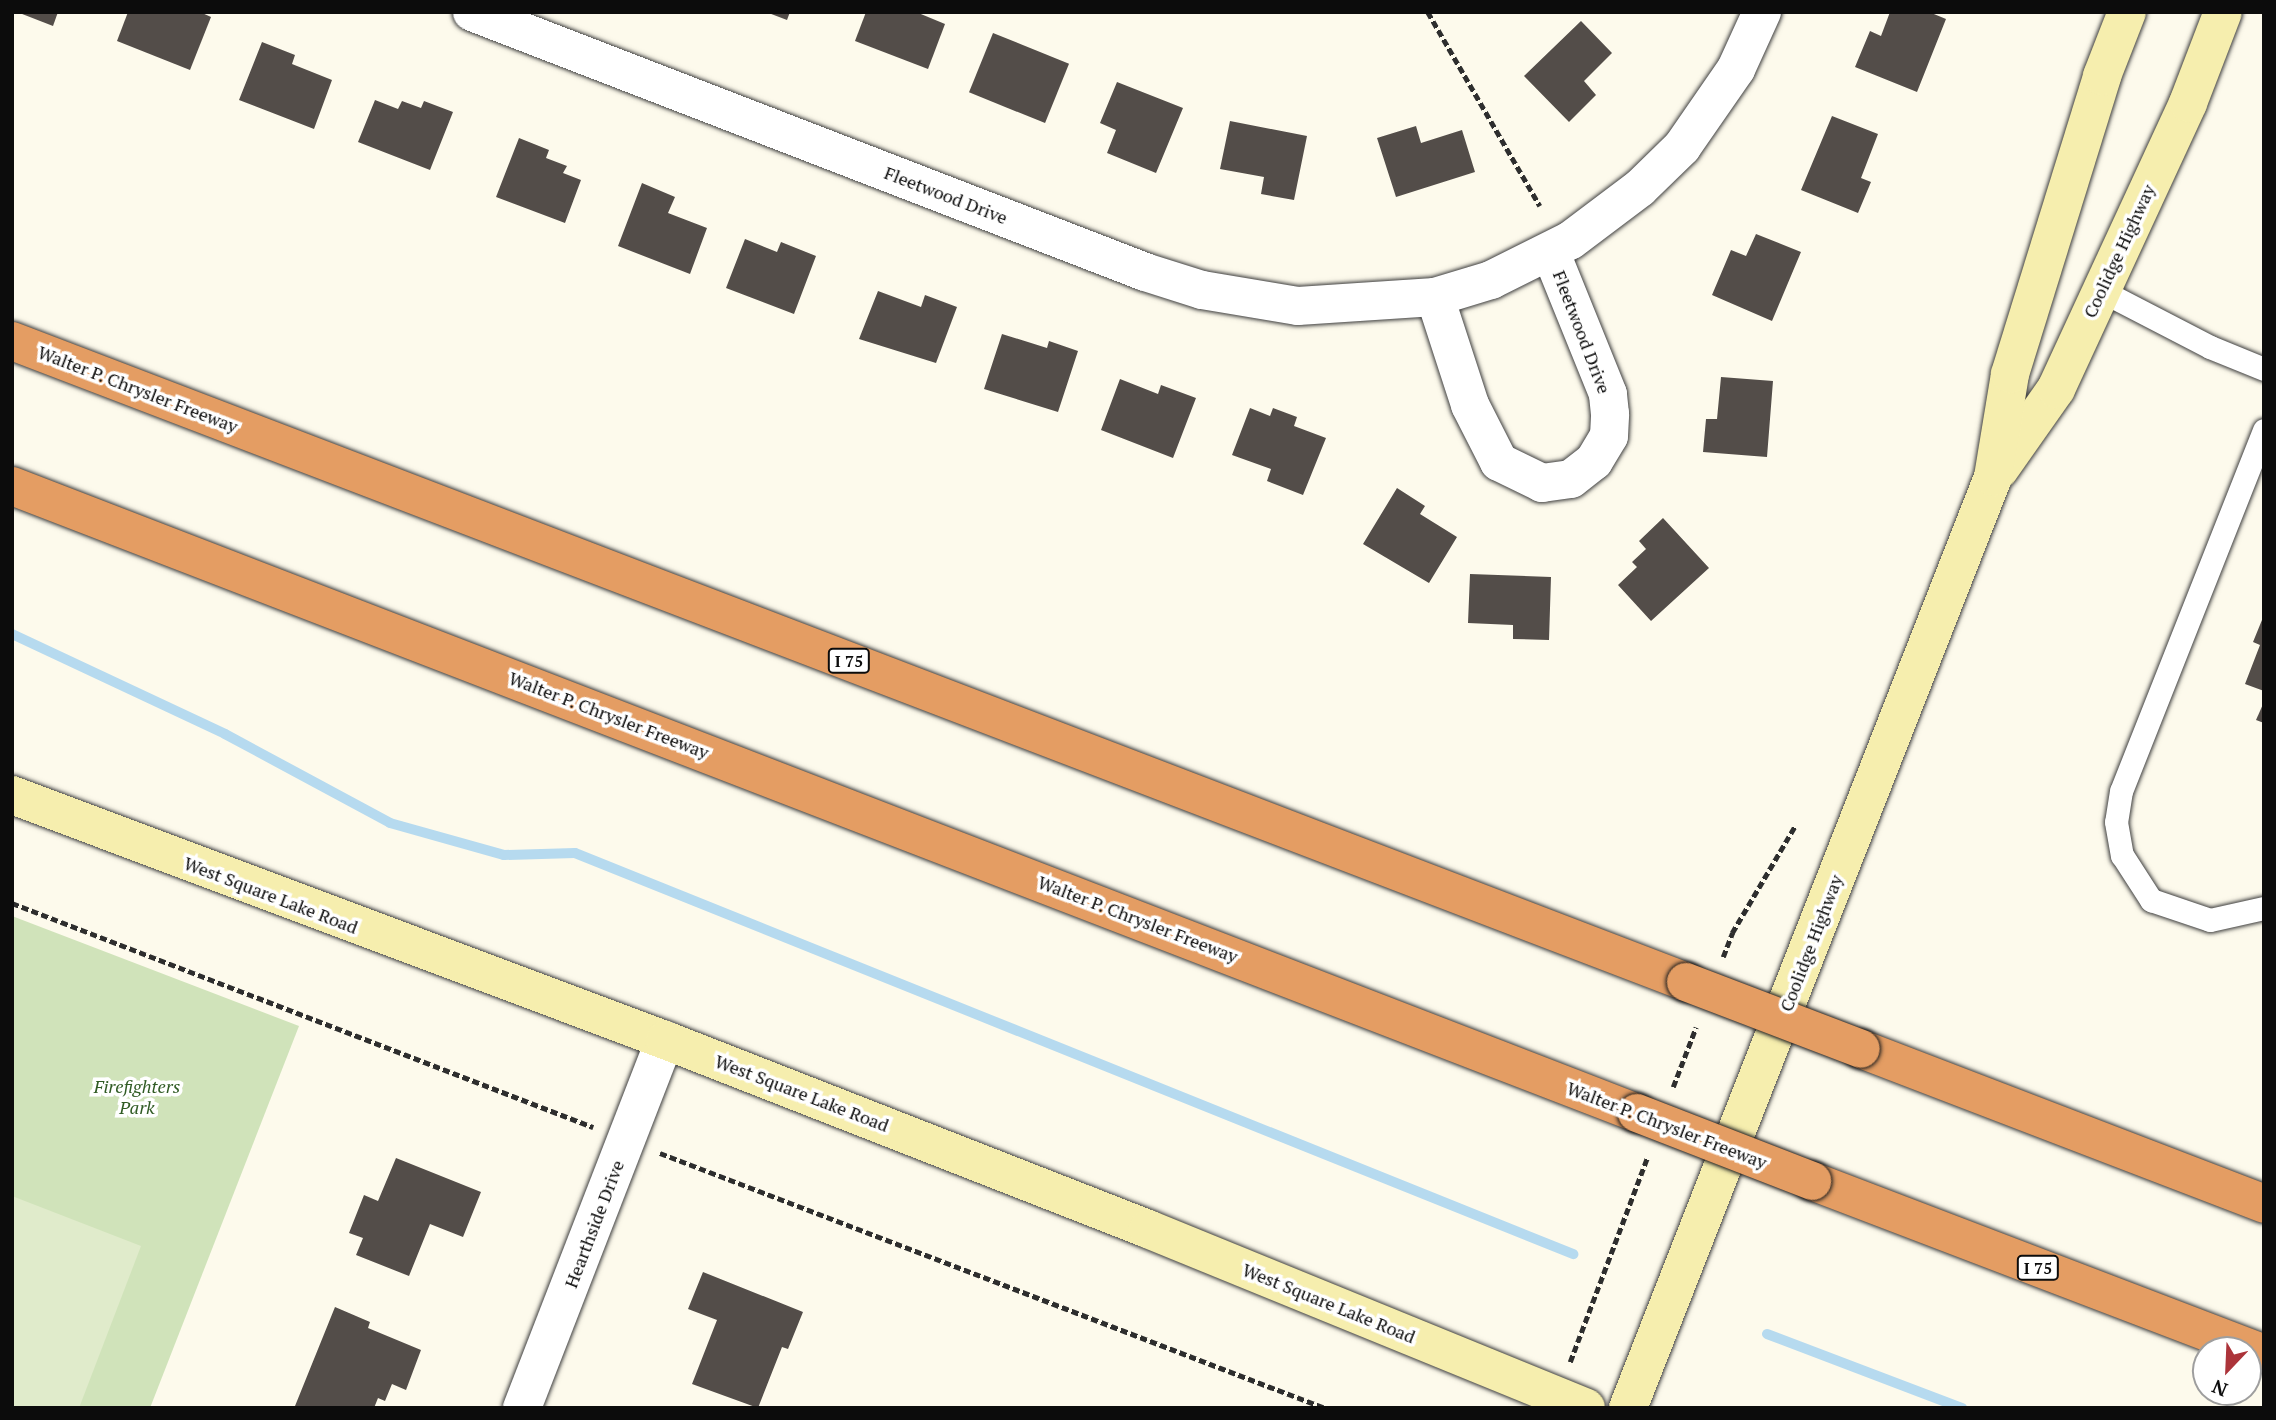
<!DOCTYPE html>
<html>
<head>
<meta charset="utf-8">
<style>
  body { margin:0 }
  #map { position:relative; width:2276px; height:1420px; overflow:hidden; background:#fdfaec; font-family:"PT Serif",serif }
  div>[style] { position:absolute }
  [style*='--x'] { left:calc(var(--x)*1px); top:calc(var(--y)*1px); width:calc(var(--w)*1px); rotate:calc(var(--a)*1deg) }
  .green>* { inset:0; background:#d0e3ba }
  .pitch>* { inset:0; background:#e0ebcb }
  .stream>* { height:10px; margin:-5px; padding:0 5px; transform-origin:5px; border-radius:5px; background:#b6daef }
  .building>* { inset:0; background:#534d49; transform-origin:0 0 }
  .path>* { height:4.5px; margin-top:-2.25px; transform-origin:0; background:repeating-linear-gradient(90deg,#2e2e2e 0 7px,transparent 0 10.5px) }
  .roads { filter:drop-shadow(0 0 2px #3f3f3f) drop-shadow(0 0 2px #3f3f3f) }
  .lane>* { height:23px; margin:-11.5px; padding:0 11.5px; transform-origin:11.5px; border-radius:11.5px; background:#fff }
  .street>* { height:38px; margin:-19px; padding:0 19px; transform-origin:19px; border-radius:19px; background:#fff }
  .secondary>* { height:38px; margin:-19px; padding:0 19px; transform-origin:19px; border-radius:19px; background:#f6eeae }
  .highway>* { height:38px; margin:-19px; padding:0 19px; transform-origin:19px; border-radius:19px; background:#e49d63 }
  .bridges { filter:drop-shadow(0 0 2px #1d1d1d) drop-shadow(0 0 2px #1d1d1d) }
  .highway-bridge>* { height:38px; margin:-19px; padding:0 19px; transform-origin:19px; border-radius:19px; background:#e49d63 }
  span { translate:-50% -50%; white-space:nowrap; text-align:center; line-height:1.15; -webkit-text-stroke:7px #fff; paint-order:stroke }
  .shield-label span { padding:2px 5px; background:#fff; border:2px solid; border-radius:5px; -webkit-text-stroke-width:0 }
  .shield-label { font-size:16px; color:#0c0c0c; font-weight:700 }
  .street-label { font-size:18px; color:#0c0c0c }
  .park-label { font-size:18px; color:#305b24; font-style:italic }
  .frame { position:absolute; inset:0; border:14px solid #0c0c0c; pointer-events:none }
  .north { position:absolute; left:2192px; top:1336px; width:70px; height:70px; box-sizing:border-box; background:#fff; border:2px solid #9e9e9e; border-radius:50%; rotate:203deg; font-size:19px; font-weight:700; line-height:28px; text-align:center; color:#0c0c0c }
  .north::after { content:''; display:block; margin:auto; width:24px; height:32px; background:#ac343a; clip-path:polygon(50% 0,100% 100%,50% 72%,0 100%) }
</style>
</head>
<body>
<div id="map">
  <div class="green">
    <div style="clip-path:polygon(12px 916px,299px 1026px,150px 1408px,12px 1408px)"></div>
  </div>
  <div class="pitch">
    <div style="clip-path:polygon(12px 1196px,141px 1246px,79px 1408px,12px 1408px)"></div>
  </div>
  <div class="stream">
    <div style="--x:12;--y:634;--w:235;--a:25.1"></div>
    <div style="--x:225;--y:734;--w:187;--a:28.3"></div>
    <div style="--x:390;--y:823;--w:118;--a:15.7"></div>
    <div style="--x:504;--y:855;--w:71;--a:-1.6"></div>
    <div style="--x:575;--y:853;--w:1076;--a:21.89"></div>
    <div style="--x:1767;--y:1334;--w:209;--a:20.8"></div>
  </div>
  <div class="building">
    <div style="clip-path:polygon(17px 12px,58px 12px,53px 26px)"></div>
    <div style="clip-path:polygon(128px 12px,200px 12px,211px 17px,190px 70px,117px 41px)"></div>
    <div style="clip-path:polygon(766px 12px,790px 12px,787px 20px)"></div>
    <div style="clip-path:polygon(866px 12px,916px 12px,945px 24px,928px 69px,855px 41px)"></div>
    <div style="clip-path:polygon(1890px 12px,1929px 12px,1946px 19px,1917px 92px,1855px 67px,1870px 31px,1881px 36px)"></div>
    <div style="clip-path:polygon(1581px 21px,1612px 53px,1584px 81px,1596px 95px,1569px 122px,1524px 76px)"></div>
    <div style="left:993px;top:33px;width:82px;height:64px;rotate:22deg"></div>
    <div style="clip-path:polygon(262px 42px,295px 55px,292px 64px,332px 80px,314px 129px,239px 100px)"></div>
    <div style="clip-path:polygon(1117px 82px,1183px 108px,1156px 173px,1107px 153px,1116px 130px,1100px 123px)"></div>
    <div style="clip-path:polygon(375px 100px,398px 109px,402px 101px,421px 108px,424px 101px,453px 112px,430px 170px,358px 142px)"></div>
    <div style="clip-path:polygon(1832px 116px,1878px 134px,1861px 178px,1871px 182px,1858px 213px,1801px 190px)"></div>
    <div style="clip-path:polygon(1230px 121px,1307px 136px,1294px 200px,1261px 194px,1264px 177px,1220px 169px)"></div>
    <div style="clip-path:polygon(1416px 126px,1421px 143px,1462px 130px,1475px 172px,1396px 197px,1377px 138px)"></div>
    <div style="clip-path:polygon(519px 138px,549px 150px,546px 158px,567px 166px,563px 173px,581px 180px,565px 223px,496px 197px)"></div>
    <div style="clip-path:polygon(642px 183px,675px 197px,668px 213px,707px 228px,690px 274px,618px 246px)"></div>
    <div style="clip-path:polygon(1756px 234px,1801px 252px,1772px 321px,1712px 295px,1731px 250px,1746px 256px)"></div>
    <div style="clip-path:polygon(745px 239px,777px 252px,781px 242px,816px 256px,794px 314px,726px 288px)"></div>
    <div style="clip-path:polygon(878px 291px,921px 307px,925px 295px,957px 307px,936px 363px,859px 339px)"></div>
    <div style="clip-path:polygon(1002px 334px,1047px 348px,1049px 341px,1078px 351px,1058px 412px,984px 389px)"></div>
    <div style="clip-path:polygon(1721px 377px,1773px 381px,1767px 457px,1703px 452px,1706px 419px,1717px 419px)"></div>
    <div style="clip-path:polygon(1120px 379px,1158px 394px,1161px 385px,1196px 398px,1173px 458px,1101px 430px)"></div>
    <div style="clip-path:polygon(1250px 408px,1270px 416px,1273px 408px,1297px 417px,1294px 426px,1326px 438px,1303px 495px,1267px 481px,1271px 469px,1232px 455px)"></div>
    <div style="clip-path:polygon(1397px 488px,1425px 506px,1420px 514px,1457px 537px,1429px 583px,1363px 544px)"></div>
    <div style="clip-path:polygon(1663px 518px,1709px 568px,1651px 621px,1618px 585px,1637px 567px,1632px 562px,1646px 549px,1639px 541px)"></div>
    <div style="clip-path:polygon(1470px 574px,1551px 577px,1549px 640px,1513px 639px,1513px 625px,1468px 623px)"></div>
    <div style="clip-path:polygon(2264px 615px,2264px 691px,2245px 684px,2260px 645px,2253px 642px)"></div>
    <div style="clip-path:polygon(2264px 702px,2264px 723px,2256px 720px)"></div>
    <div style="clip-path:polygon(396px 1158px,481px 1192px,463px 1237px,430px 1224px,409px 1276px,356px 1255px,363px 1238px,349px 1233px,364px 1195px,378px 1201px)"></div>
    <div style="clip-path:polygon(703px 1272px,803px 1312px,788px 1349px,782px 1347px,758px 1408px,692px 1384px,717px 1320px,688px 1309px)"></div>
    <div style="clip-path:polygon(335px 1307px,370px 1322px,368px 1328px,421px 1350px,406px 1390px,392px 1384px,385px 1401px,378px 1398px,374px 1408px,295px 1406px)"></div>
  </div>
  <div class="path">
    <div style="--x:1428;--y:12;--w:224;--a:60"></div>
    <div style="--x:12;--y:903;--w:623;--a:21.08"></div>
    <div style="--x:1723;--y:957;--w:26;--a:-69"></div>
    <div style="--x:1732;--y:933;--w:124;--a:-59.5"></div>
    <div style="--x:1673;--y:1087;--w:64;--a:-69"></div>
    <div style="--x:660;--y:1153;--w:712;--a:20.98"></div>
    <div style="--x:1570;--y:1362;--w:218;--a:-69.3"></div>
  </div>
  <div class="roads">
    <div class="lane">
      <div style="--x:2100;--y:290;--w:124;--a:27.4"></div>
      <div style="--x:2210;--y:347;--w:58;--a:22.2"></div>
      <div style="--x:2264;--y:430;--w:388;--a:111.6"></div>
      <div style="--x:2121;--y:791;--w:31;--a:99"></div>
      <div style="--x:2116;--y:822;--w:34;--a:80"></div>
      <div style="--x:2122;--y:855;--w:54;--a:57.2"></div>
      <div style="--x:2151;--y:900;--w:62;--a:18.7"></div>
      <div style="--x:2210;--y:920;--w:55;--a:-12.5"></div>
    </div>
    <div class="street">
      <div style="--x:472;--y:12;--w:721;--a:21.12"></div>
      <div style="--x:1145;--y:272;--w:60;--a:17.5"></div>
      <div style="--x:1202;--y:290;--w:97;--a:9.5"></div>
      <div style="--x:1298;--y:306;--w:137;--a:-3.8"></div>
      <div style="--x:1435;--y:297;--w:59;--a:-16.9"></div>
      <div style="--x:1491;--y:280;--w:89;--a:-26.6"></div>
      <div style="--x:1571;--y:240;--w:86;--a:-37"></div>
      <div style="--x:1640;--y:188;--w:59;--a:-44.3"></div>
      <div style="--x:1682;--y:147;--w:95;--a:-55.3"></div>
      <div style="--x:1736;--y:69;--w:63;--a:-65.5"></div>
      <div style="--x:1435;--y:297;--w:114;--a:72"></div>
      <div style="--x:1470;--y:405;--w:64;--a:63"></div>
      <div style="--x:1499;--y:462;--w:48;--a:26"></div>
      <div style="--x:1542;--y:483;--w:29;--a:-8"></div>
      <div style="--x:1571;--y:479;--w:29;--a:-38"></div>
      <div style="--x:1594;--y:461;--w:29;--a:-59"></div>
      <div style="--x:1609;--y:436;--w:22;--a:-87"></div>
      <div style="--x:1610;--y:414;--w:20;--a:-96"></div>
      <div style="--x:1608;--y:394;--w:152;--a:-112"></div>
      <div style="--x:522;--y:1408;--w:395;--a:-68.8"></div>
    </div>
    <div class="secondary">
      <div style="--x:1999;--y:470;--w:99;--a:-54.9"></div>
      <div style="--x:2056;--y:389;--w:315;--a:-65.2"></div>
      <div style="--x:2188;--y:103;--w:97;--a:-69"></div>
      <div style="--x:12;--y:795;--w:697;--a:20.57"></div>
      <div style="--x:665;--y:1040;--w:519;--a:21.37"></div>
      <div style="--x:1148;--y:1229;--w:473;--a:22.2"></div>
      <div style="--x:1628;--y:1408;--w:1000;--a:-68.59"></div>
      <div style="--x:1993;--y:477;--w:104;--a:-80.6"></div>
      <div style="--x:2010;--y:374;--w:312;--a:-72.8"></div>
      <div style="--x:2102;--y:76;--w:69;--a:-68.7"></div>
    </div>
    <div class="highway">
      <div style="--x:12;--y:341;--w:1793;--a:20.95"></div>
      <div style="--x:12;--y:486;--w:1742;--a:21.1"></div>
      <div style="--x:1861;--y:1049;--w:432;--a:21"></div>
      <div style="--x:1812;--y:1181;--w:484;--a:20.9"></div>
    </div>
  </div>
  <div class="bridges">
    <div class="highway-bridge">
      <div style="--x:1686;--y:982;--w:187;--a:20.9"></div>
      <div style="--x:1637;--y:1113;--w:188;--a:21.2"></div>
    </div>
  </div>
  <div class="shield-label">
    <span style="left:849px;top:661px">I 75</span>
    <span style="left:2038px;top:1268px">I 75</span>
  </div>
  <div class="street-label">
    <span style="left:946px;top:195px;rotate:21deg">Fleetwood Drive</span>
    <span style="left:2119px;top:251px;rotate:-65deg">Coolidge Highway</span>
    <span style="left:1582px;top:332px;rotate:69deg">Fleetwood Drive</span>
    <span style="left:138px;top:389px;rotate:21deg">Walter P. Chrysler Freeway</span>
    <span style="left:609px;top:715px;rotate:21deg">Walter P. Chrysler Freeway</span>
    <span style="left:271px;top:895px;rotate:21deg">West Square Lake Road</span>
    <span style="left:1138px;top:919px;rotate:21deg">Walter P. Chrysler Freeway</span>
    <span style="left:1811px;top:943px;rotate:-69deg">Coolidge Highway</span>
    <span style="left:802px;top:1093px;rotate:21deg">West Square Lake Road</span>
    <span style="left:1667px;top:1125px;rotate:21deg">Walter P. Chrysler Freeway</span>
    <span style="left:594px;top:1224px;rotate:-69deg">Hearthside Drive</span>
    <span style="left:1329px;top:1303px;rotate:22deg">West Square Lake Road</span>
  </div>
  <div class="park-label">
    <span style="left:137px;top:1097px">Firefighters<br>Park</span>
  </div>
  <div class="frame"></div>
  <div class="north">N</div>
</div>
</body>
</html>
